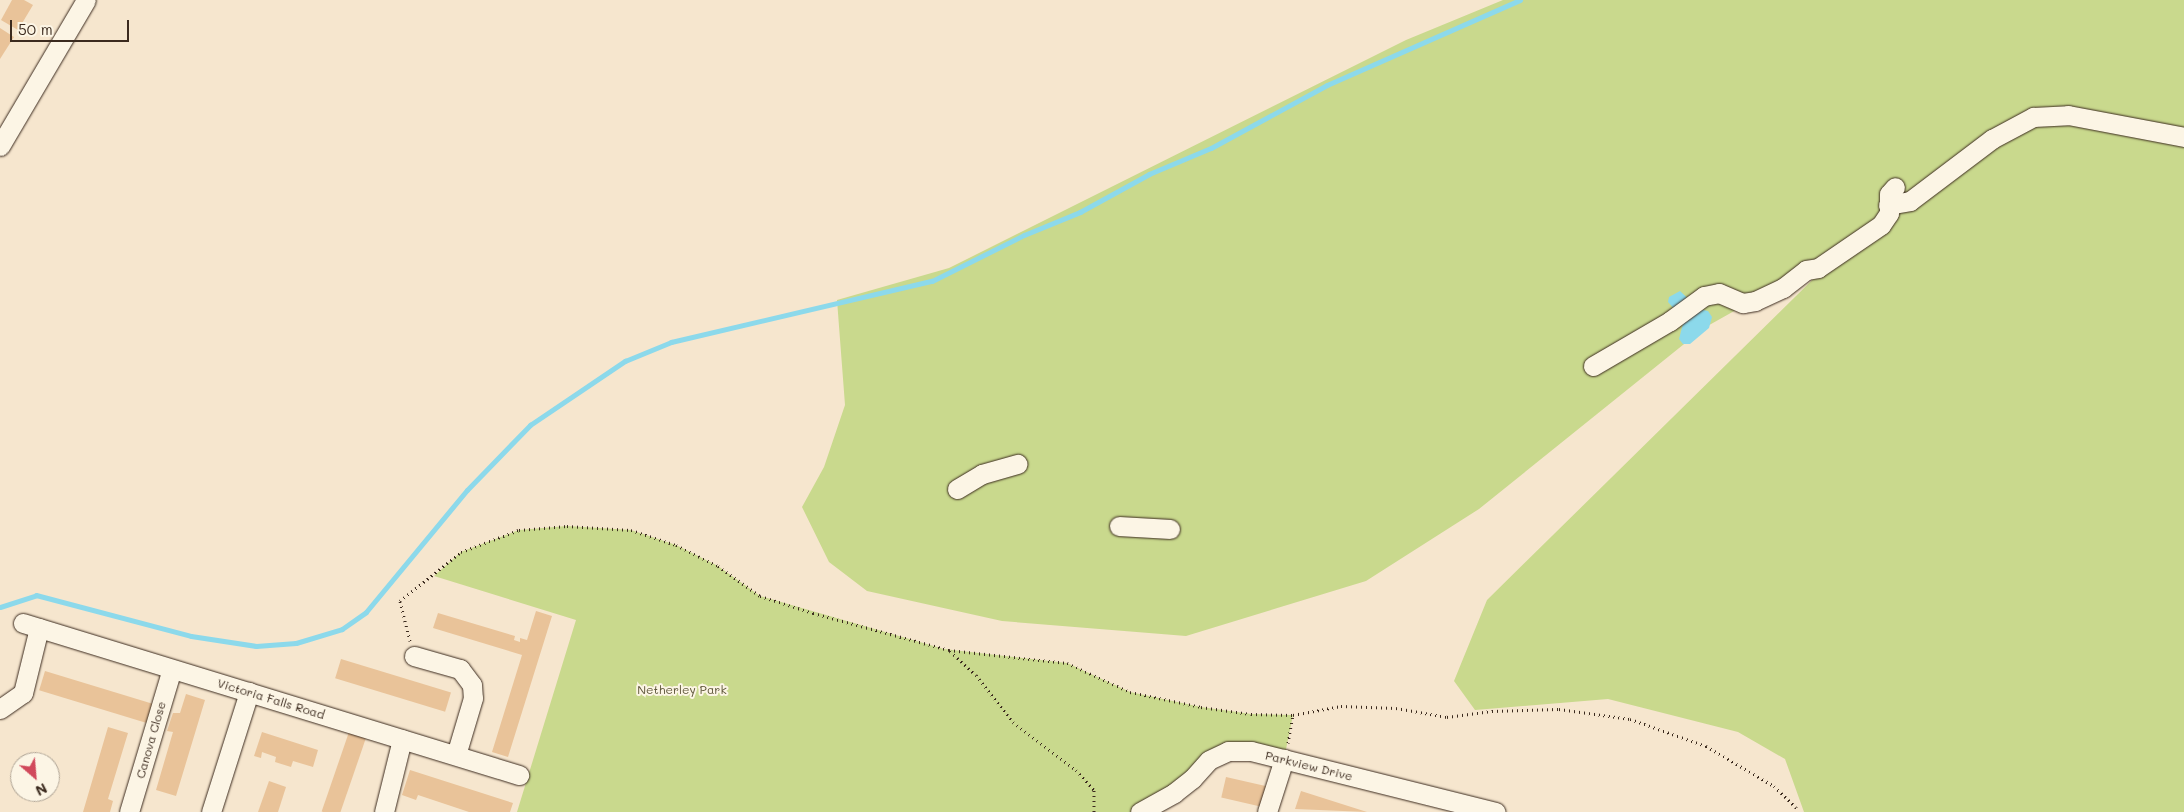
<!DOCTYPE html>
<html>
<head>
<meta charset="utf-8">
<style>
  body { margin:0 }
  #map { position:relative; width:2184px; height:812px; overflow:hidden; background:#f6e6ce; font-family:Mali,sans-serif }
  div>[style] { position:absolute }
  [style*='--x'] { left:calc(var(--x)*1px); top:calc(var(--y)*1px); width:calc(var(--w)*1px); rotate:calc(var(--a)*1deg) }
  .green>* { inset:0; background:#c9d98d }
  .water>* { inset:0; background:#8cd9eb }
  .stream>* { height:5px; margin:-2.5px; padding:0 2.5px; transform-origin:2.5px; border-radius:2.5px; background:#8cd9eb }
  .building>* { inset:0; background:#e9c399; transform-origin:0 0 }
  .path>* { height:3px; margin-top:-1.5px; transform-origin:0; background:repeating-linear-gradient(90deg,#3b2a1e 0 1px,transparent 0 5px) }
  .roads { filter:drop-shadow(0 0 1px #3b2a1e) drop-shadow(0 0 1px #3b2a1e) }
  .minor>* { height:19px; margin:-9.5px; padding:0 9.5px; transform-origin:9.5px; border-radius:9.5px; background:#fcf5e5 }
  span { translate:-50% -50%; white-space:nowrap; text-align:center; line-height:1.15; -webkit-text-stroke:4px #fcf5e5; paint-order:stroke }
  .park-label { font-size:12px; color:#5e563a }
  .street-label { font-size:12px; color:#3b2a1e }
  .north { position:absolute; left:10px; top:752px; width:50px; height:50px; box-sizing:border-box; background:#fcf5e5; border:1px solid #afa495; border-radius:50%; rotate:153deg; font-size:14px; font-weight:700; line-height:20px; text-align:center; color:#3b2a1e }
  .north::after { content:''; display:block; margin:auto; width:18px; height:22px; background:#d1495b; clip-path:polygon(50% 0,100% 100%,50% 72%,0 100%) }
  .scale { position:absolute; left:10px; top:20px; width:119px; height:22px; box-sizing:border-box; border:2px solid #3b2a1e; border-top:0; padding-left:6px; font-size:15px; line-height:18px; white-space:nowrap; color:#3b2a1e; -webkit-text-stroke:4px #fcf5e5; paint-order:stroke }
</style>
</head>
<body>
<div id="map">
  <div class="green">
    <div style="clip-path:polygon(1503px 0,2184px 0,2184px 812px,1804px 812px,1785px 759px,1738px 732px,1608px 699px,1475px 710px,1454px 681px,1487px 600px,1862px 231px,1791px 279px,1704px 328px,1479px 509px,1366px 581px,1186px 636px,1002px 621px,867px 591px,829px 562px,802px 507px,824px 467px,845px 405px,837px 300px,949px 268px,1406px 40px)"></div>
    <div style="clip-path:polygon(567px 526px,631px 530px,676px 545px,718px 566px,760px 596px,944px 649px,1067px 663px,1130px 692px,1201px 707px,1251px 714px,1293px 715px,1284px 759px,1228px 751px,1140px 812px,517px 812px,576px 620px,434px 576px,461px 552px,519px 530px)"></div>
  </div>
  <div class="water">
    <div style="clip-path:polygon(1680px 291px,1699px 309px,1708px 311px,1712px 317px,1709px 328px,1690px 344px,1683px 344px,1679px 339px,1684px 320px,1668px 302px,1669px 297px)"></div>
  </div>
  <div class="stream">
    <div style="--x:0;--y:607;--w:38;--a:-18"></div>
    <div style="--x:36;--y:595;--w:160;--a:14.8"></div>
    <div style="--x:191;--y:636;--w:66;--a:8.7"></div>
    <div style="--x:256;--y:646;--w:40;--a:-4.3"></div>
    <div style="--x:296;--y:643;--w:48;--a:-16.9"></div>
    <div style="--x:342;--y:629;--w:29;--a:-35"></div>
    <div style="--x:366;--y:612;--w:158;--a:-50.4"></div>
    <div style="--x:467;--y:490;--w:91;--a:-45.9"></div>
    <div style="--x:530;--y:425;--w:115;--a:-34"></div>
    <div style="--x:625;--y:361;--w:50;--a:-22.4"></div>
    <div style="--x:671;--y:342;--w:268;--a:-13.2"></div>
    <div style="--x:932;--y:281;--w:103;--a:-26.6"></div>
    <div style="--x:1024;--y:235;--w:61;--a:-22.3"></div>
    <div style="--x:1080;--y:212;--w:79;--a:-28.8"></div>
    <div style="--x:1149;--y:174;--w:67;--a:-22.8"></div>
    <div style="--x:1211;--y:148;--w:132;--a:-28.5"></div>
    <div style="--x:1327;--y:85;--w:211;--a:-23.8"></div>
  </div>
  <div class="building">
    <div style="clip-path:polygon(12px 0,24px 0,33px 5px,18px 30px,1px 20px)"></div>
    <div style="clip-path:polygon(0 28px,14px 37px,0 59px)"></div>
    <div style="clip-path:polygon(536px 611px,552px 616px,508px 757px,492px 752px,522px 655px,433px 628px,438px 613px,515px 636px,514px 640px,520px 642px,520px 638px,527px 640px)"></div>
    <div style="left:341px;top:659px;width:115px;height:20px;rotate:17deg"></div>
    <div style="left:45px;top:671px;width:115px;height:20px;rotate:17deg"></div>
    <div style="clip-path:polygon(186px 694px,205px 700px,176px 796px,156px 790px,173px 732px,167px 731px,173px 713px,180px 713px)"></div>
    <div style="clip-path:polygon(108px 727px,128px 733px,108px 799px,113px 801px,110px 812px,83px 812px)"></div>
    <div style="clip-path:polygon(262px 732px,318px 750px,313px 767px,293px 761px,291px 767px,275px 762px,276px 757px,262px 752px,261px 758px,254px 756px)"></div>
    <div style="left:349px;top:732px;width:18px;height:84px;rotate:19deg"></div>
    <div style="clip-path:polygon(410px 770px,513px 803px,510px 812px,469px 812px,418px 795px,416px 800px,402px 795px)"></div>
    <div style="left:1226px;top:777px;width:49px;height:21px;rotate:13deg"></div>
    <div style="clip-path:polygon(269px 781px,286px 787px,278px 812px,258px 812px)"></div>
    <div style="clip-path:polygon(1301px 791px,1367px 812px,1295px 809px)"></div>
  </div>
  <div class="path">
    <div style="--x:410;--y:641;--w:41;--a:-104"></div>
    <div style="--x:400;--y:601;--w:78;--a:-38.8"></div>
    <div style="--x:461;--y:552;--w:62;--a:-20.8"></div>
    <div style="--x:519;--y:530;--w:48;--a:-4.8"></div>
    <div style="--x:567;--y:526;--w:64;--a:3.6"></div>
    <div style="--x:631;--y:530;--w:47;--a:18.4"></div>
    <div style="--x:676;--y:545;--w:47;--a:26.6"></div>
    <div style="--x:718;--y:566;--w:52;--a:35.5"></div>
    <div style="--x:760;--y:596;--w:56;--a:17.8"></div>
    <div style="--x:813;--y:613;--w:141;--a:15.2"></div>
    <div style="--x:949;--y:650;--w:119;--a:6.3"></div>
    <div style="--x:1067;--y:663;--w:69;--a:24.7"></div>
    <div style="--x:1130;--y:692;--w:73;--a:11.9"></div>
    <div style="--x:1201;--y:707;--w:50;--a:8"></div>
    <div style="--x:1251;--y:714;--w:42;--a:1.4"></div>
    <div style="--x:1293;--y:715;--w:49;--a:-10.6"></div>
    <div style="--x:1341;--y:706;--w:55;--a:2.1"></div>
    <div style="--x:1396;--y:708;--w:52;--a:10"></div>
    <div style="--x:1447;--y:717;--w:45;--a:-7.6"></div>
    <div style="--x:1492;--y:711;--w:67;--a:-1.7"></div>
    <div style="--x:1559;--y:709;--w:72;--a:8"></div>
    <div style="--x:1630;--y:719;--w:81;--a:19.6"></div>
    <div style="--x:1706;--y:746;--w:79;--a:30.5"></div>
    <div style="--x:1774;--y:786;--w:30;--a:44"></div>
    <div style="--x:1796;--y:807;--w:5;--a:79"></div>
    <div style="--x:950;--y:651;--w:35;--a:43"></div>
    <div style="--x:976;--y:675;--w:60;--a:51.8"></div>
    <div style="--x:1013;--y:722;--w:79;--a:37.3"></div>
    <div style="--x:1076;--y:770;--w:27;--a:48"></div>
    <div style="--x:1094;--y:790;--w:22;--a:90"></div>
    <div style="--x:1288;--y:743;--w:28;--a:-80"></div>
  </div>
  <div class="roads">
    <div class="minor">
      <div style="--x:0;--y:146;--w:169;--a:-59.5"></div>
      <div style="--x:1888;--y:205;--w:22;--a:-10"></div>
      <div style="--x:1910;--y:201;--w:103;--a:-37.1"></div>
      <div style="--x:1992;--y:139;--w:47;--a:-28.2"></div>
      <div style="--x:2033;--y:117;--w:35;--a:-3"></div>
      <div style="--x:2068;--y:115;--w:118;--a:10.7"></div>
      <div style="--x:1593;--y:366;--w:89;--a:-30.3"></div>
      <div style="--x:1670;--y:321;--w:42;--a:-36.3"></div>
      <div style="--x:1704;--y:296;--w:15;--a:-11"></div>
      <div style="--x:1719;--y:293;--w:26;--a:23"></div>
      <div style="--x:1743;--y:303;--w:12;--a:-9"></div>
      <div style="--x:1755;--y:301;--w:31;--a:-25"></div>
      <div style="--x:1783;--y:288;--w:29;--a:-38"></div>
      <div style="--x:1806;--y:270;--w:12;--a:-9"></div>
      <div style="--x:1818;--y:268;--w:76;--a:-34.3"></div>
      <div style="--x:1881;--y:225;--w:14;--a:-56"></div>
      <div style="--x:1889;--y:213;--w:19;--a:-90"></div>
      <div style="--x:1889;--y:194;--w:9;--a:-49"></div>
      <div style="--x:957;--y:489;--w:29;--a:-31"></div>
      <div style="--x:982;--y:474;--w:37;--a:-16"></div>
      <div style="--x:1119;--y:526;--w:51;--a:3.4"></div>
      <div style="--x:23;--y:623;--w:519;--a:17.04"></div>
      <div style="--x:414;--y:656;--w:48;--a:15.8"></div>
      <div style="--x:460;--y:669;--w:20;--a:53"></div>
      <div style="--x:472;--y:685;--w:13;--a:86"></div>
      <div style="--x:473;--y:698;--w:59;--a:106.6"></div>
      <div style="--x:0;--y:709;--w:28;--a:-35"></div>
      <div style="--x:23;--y:693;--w:67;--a:-76.2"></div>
      <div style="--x:129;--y:812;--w:149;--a:-73.3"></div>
      <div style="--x:211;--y:812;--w:126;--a:-72.4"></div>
      <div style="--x:384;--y:812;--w:75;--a:-76.1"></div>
      <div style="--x:1140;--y:812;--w:39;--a:-29"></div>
      <div style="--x:1174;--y:793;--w:23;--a:-38"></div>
      <div style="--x:1192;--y:779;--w:25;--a:-48"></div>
      <div style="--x:1209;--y:760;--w:21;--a:-25"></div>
      <div style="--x:1228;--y:751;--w:23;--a:0"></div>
      <div style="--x:1251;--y:751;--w:252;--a:14"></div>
      <div style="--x:1267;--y:812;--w:56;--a:-72.2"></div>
    </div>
  </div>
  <div class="park-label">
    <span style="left:682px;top:690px">Netherley Park</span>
  </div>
  <div class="street-label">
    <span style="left:271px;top:699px;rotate:17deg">Victoria Falls Road</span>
    <span style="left:151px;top:740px;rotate:-74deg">Canova Close</span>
    <span style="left:1309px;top:766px;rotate:14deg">Parkview Drive</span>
  </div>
  <div class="north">N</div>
  <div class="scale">50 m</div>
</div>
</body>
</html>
